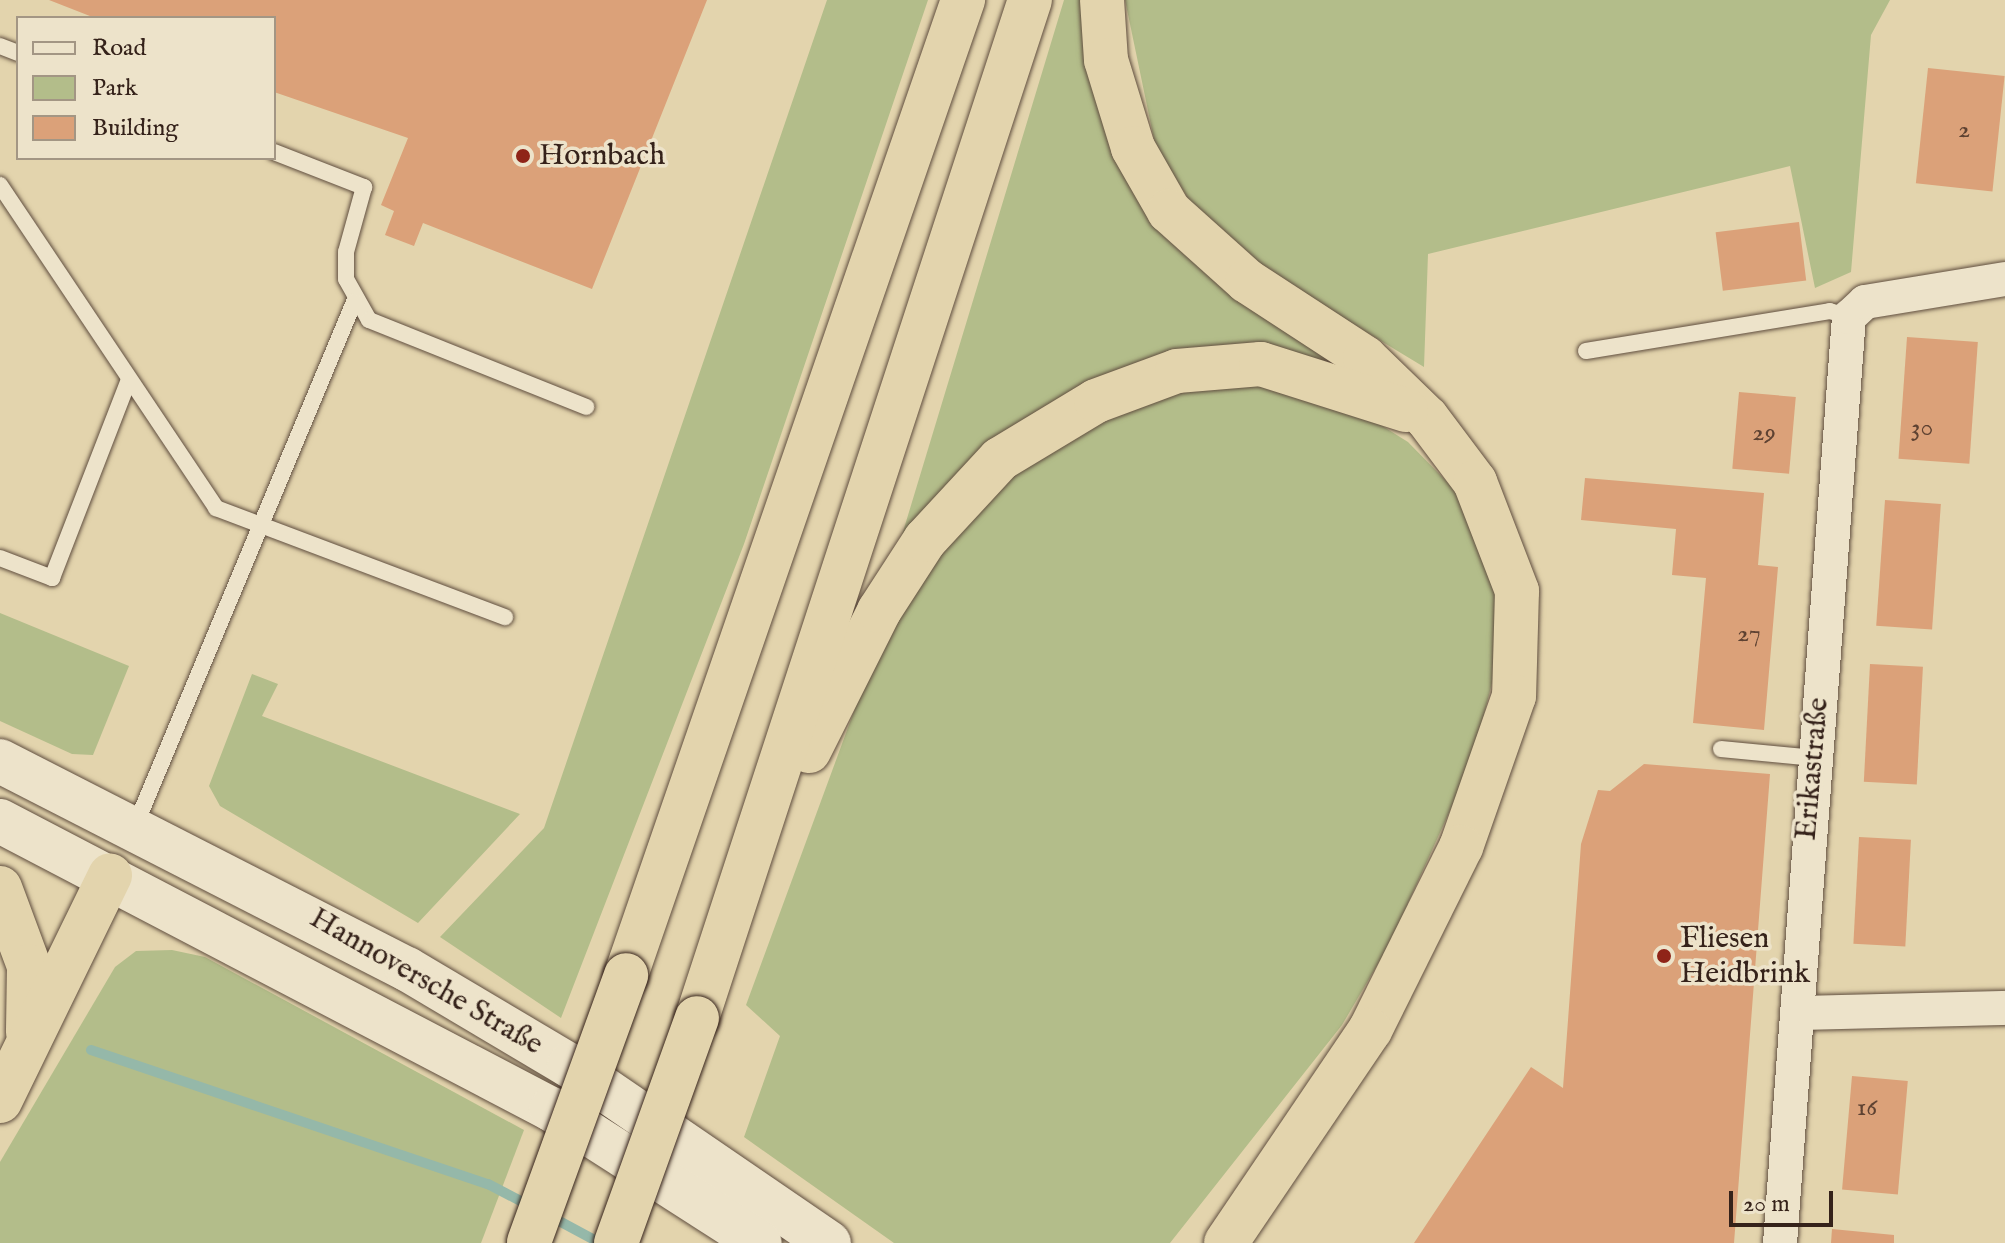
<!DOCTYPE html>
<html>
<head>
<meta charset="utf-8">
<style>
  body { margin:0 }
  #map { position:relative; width:2005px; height:1243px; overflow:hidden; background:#e3d4ad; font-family:"IM FELL English",serif }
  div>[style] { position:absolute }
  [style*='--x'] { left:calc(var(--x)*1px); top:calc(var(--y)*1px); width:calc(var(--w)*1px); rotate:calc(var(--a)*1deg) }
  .green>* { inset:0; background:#b3bd8a }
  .stream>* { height:10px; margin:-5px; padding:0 5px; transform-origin:5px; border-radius:5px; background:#95b8a9 }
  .building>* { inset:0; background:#dba179; transform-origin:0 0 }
  .roads { filter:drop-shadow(0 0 2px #604e3f) drop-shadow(0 0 2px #604e3f) }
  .lane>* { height:16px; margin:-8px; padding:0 8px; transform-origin:8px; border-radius:8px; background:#ede3ca }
  .street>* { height:34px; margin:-17px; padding:0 17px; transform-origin:17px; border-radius:17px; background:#ede3ca }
  .secondary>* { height:44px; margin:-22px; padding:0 22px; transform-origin:22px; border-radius:22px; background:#ede3ca }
  .highway>* { height:44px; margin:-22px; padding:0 22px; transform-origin:22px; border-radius:22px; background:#e3d4ad }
  .bridges { filter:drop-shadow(0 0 2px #35221a) drop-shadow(0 0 2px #35221a) }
  .highway-bridge>* { height:44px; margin:-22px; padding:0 22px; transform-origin:22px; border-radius:22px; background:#e3d4ad }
  .dots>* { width:22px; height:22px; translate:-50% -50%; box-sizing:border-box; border:4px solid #ede3ca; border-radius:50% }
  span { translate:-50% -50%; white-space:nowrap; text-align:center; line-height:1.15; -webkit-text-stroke:7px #ede3ca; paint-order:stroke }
  .number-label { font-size:26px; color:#5e4232 }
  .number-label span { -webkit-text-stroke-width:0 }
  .poi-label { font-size:30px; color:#35221a }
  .left { translate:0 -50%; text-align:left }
  .street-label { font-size:30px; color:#35221a }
  .legend { position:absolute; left:16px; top:16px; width:260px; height:144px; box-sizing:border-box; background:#ede3ca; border:2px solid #a39684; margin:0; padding:10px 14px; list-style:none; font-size:24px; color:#35221a }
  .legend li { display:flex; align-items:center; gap:16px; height:40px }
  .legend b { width:40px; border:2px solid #a39684 }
  .scale { position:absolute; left:1729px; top:1191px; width:104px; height:36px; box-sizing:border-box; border:4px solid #35221a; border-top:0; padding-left:10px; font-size:24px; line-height:28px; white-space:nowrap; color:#35221a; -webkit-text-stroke:6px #ede3ca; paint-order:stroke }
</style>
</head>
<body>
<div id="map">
  <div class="green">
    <div style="clip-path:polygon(827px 0,928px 0,744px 544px,561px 1018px,440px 937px,544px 828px)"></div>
    <div style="clip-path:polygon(1064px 0,1102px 0,1169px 211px,1427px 418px,1261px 364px,1000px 459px,879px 611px)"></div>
    <div style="clip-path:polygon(1125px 0,1890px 0,1871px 35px,1851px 272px,1815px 288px,1790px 166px,1428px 254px,1424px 367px,1244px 258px,1195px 209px,1156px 149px)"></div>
    <div style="clip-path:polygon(1260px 377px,1336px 397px,1408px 442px,1452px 487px,1487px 547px,1498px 617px,1496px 667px,1472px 762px,1389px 945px,1342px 1025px,1170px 1243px,894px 1243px,744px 1137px,780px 1036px,746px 1005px,871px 665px,930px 567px,1013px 471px,1095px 414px,1175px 385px)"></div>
    <div style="clip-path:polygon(0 613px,129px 666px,93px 755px,72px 754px,0 721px)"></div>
    <div style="clip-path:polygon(252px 674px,278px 684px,262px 716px,520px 814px,418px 923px,220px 806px,209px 786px)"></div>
    <div style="clip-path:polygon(172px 950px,205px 957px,524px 1130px,481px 1243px,0 1243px,0 1162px,115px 967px,136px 951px)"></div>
  </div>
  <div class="stream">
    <div style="--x:91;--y:1050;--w:419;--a:18.7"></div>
    <div style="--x:488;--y:1184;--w:47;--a:27.6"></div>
    <div style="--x:548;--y:1215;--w:59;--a:28.3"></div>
  </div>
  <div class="building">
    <div style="clip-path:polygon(49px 0,707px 0,592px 289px,423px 223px,414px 246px,385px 235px,394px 211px,381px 205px,408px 138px,274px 92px,274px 18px,95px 18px)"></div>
    <div style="left:1928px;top:68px;width:77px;height:116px;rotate:6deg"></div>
    <div style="left:1799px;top:222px;width:59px;height:84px;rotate:83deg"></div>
    <div style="left:1907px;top:337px;width:71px;height:122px;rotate:4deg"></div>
    <div style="left:1739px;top:392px;width:57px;height:77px;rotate:5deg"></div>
    <div style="clip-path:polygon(1585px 478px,1764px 493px,1758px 565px,1778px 567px,1764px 730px,1693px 723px,1706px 578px,1672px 575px,1676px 529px,1581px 520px)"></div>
    <div style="left:1885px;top:500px;width:56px;height:126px;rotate:4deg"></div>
    <div style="left:1870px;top:664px;width:53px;height:118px;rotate:3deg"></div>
    <div style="clip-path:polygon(1644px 764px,1770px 774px,1734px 1243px,1414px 1243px,1531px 1067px,1563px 1088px,1581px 844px,1598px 790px,1610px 791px)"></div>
    <div style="left:1859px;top:837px;width:52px;height:107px;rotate:3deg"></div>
    <div style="left:1852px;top:1076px;width:56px;height:114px;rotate:5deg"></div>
    <div style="clip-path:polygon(1832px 1229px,1894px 1235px,1894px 1243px,1831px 1243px)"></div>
  </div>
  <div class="roads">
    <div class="lane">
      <div style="--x:0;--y:46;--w:19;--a:21"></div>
      <div style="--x:274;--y:152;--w:97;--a:21.3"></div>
      <div style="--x:364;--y:187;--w:67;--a:105.5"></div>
      <div style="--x:346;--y:252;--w:27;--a:90"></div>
      <div style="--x:346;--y:279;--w:47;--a:60.7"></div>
      <div style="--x:369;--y:320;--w:234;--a:21.8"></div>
      <div style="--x:0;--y:185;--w:389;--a:56.2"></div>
      <div style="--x:216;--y:508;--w:309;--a:20.7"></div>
      <div style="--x:1586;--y:351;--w:247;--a:-9.3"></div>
      <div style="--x:1830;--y:311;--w:20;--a:18"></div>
      <div style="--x:0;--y:558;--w:56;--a:21"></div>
      <div style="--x:52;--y:578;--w:213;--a:-68.8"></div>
      <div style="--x:1721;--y:749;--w:94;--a:5.5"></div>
      <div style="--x:136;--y:824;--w:566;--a:-67.33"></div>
    </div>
    <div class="street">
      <div style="--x:1798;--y:1013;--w:207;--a:-1.4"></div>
      <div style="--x:1780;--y:1243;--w:929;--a:-85.74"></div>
      <div style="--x:1849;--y:317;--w:22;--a:-43"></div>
      <div style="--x:1865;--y:302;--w:142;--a:-9.3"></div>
    </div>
    <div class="secondary">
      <div style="--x:0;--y:761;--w:457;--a:27.1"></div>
      <div style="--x:407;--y:969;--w:188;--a:30.7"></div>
      <div style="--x:569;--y:1065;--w:315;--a:34.4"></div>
      <div style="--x:0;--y:821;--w:622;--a:27.6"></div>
      <div style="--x:551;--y:1109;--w:248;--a:32.7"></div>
    </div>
    <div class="highway">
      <div style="--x:1102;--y:0;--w:60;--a:86.2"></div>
      <div style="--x:1106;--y:60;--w:92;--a:72.9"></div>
      <div style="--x:1133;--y:148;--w:73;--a:60.3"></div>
      <div style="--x:1169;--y:211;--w:105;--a:41.9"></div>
      <div style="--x:1247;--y:281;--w:141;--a:33.1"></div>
      <div style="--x:1365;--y:358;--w:86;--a:44.1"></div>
      <div style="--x:1427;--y:418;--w:80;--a:53.1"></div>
      <div style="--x:1475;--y:482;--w:117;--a:68.9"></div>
      <div style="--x:1517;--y:591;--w:105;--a:91.6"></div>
      <div style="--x:1514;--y:696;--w:160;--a:109.3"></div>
      <div style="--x:1461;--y:847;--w:204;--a:116.4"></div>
      <div style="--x:1370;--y:1030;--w:257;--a:124.1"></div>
      <div style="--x:809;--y:751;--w:157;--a:-63.4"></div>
      <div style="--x:879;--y:611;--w:85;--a:-57.1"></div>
      <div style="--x:925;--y:540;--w:110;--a:-47.2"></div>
      <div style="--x:1000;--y:459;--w:112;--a:-31.1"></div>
      <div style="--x:1096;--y:401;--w:86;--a:-20.3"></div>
      <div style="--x:1177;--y:371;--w:84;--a:-4.8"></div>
      <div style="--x:1261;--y:364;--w:152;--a:17.6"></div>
      <div style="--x:0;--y:888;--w:83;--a:69.6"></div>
      <div style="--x:29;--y:966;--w:66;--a:90.9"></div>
      <div style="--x:626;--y:975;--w:1032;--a:-70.93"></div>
      <div style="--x:697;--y:1018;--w:1071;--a:-71.89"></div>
      <div style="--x:0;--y:1101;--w:251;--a:-64"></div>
    </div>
  </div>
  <div class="bridges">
    <div class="highway-bridge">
      <div style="--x:529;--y:1242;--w:284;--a:-70"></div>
      <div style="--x:616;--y:1243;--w:239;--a:-70.2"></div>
    </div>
  </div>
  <div class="dots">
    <div style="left:523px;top:156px;background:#8f2418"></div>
    <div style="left:1664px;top:956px;background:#8f2418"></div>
  </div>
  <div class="number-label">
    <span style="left:1964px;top:130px">2</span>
    <span style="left:1922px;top:428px">30</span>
    <span style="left:1764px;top:433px">29</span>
    <span style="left:1749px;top:634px">27</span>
    <span style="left:1867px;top:1108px">16</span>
  </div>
  <div class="poi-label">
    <span class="left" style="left:539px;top:156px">Hornbach</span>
    <span class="left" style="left:1680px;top:956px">Fliesen<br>Heidbrink</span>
  </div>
  <div class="street-label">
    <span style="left:1813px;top:769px;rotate:-85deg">Erikastraße</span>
    <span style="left:426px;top:982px;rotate:30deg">Hannoversche Straße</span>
  </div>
  <ul class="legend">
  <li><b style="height:10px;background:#ede3ca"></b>Road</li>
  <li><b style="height:22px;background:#b3bd8a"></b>Park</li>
  <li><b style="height:22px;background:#dba179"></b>Building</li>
  </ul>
  <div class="scale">20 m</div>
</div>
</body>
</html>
